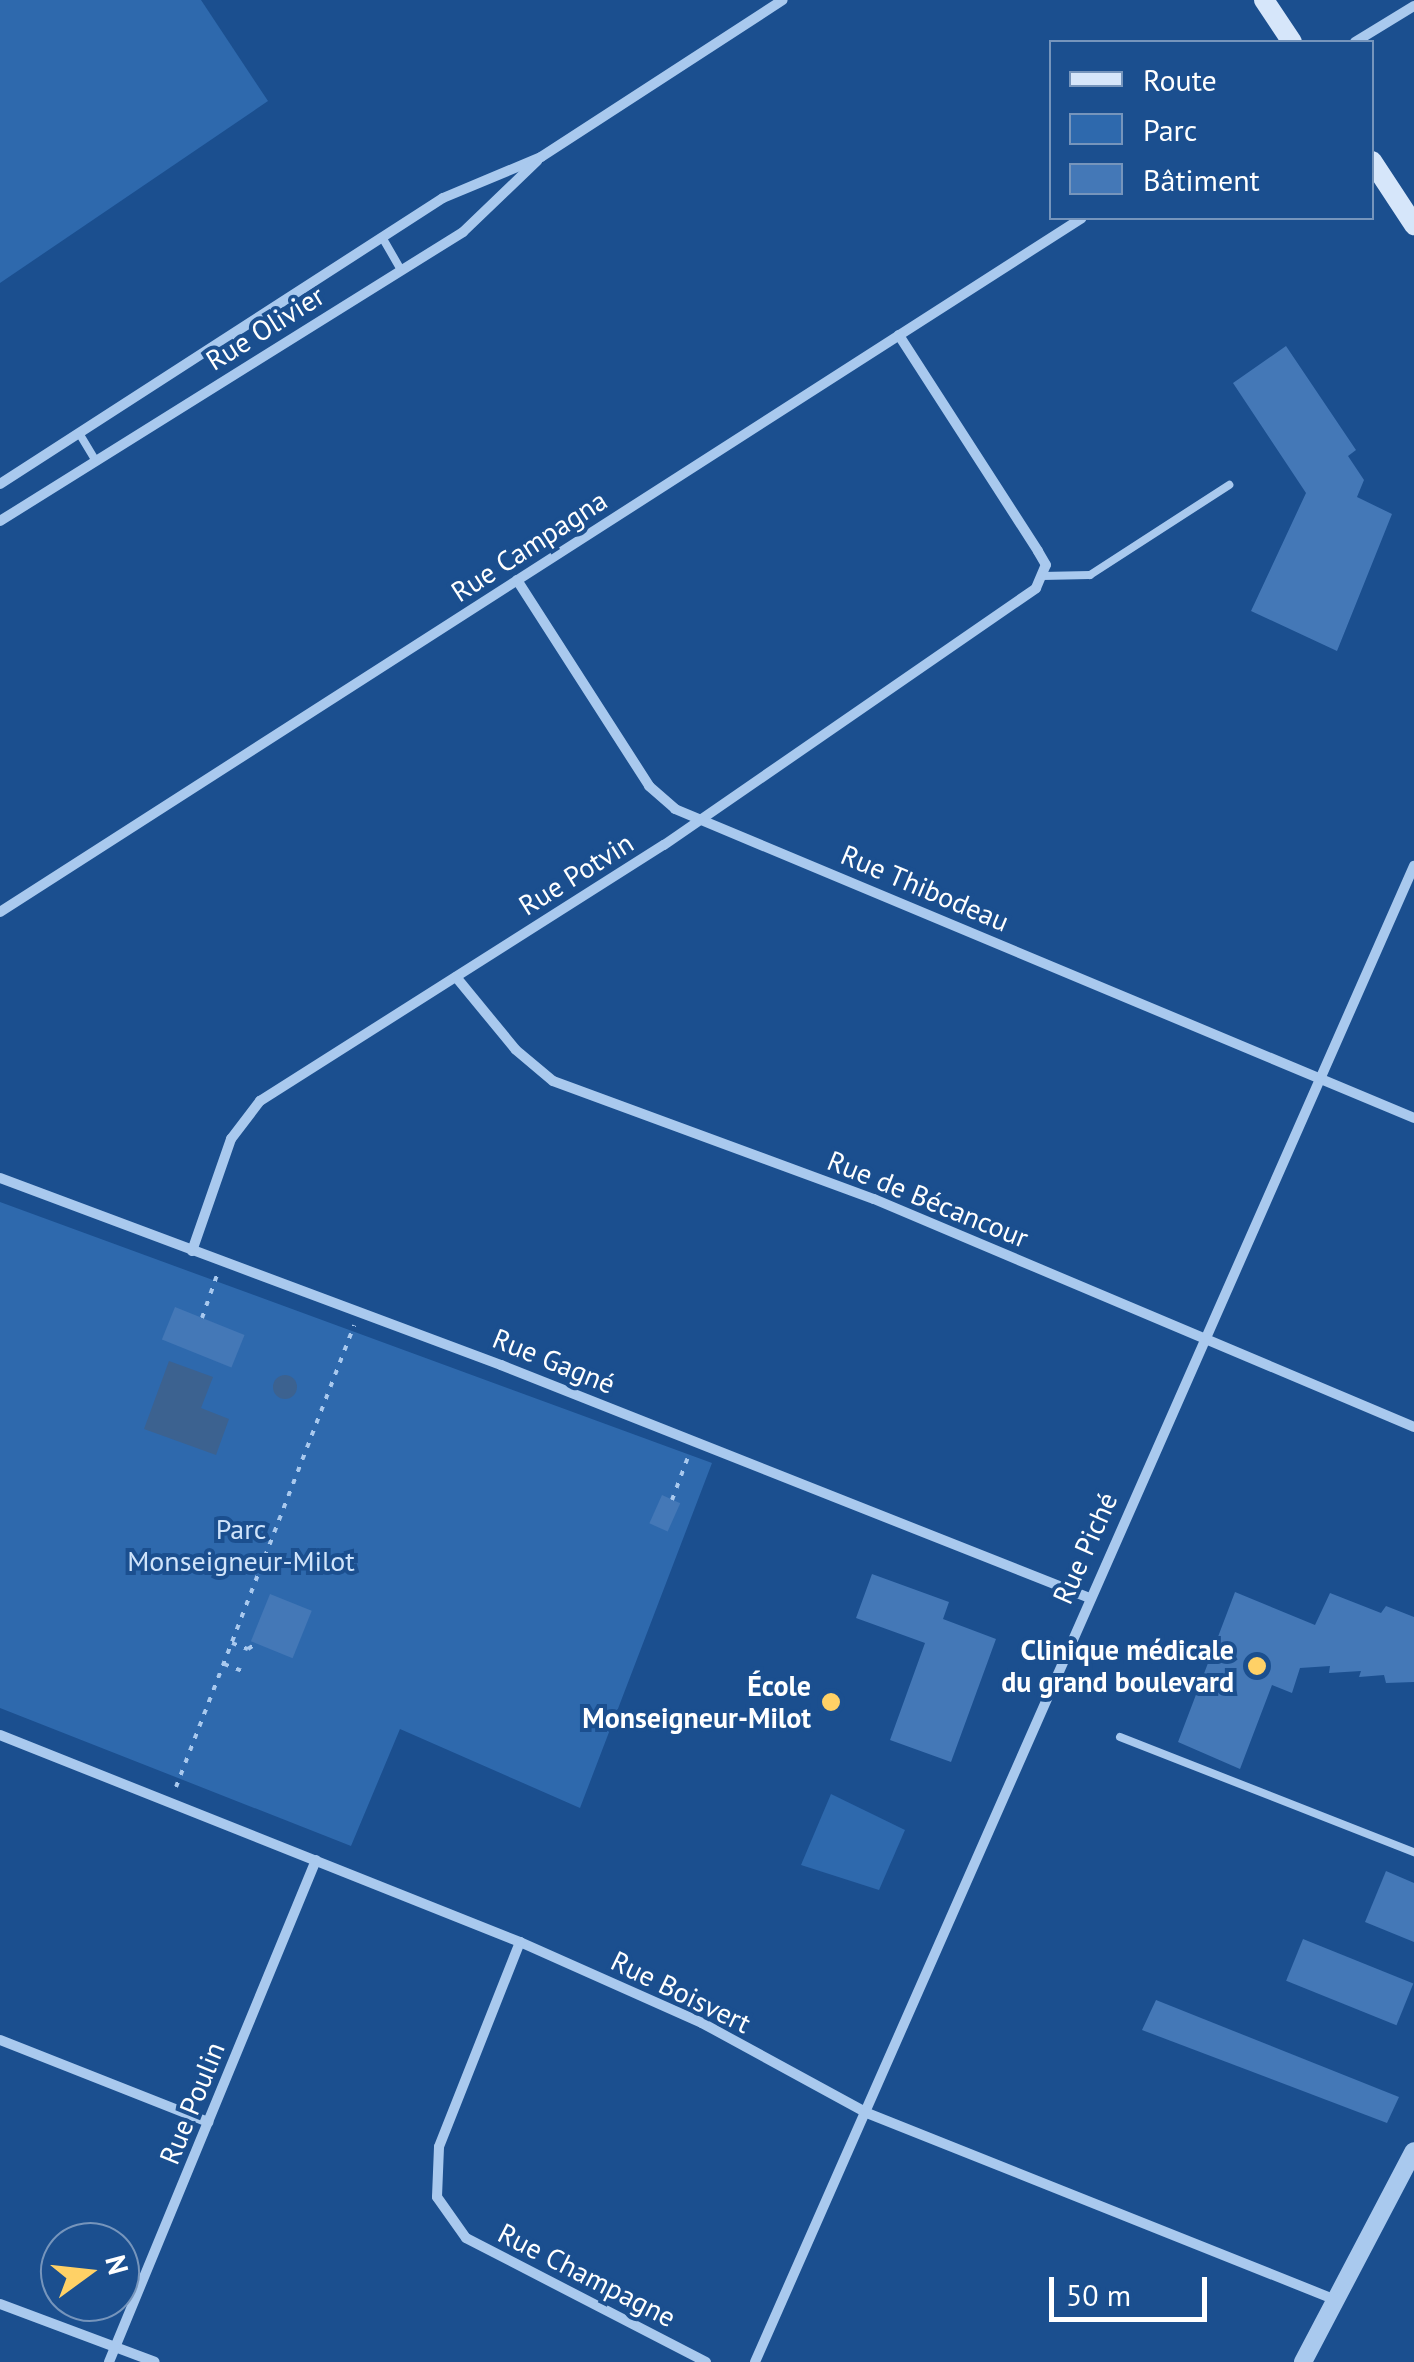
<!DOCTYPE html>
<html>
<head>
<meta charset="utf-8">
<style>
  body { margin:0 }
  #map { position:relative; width:1414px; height:2362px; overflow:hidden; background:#1b4f8f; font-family:"PT Sans",sans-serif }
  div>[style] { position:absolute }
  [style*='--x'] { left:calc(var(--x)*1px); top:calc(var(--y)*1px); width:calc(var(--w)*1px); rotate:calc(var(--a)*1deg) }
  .green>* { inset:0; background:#2e69ad }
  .water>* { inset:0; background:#3c6290 }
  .round { border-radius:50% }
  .building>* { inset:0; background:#4478b7; transform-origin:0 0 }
  .path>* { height:4px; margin-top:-2px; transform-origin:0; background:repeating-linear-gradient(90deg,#a9c9ee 0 5px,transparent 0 13px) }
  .service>* { height:8px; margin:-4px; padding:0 4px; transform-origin:4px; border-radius:4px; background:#a9c9ee }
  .minor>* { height:10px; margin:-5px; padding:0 5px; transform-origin:5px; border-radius:5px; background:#a9c9ee }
  .tertiary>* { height:18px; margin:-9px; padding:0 9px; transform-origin:9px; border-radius:9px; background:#a9c9ee }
  .secondary>* { height:20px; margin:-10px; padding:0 10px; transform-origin:10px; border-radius:10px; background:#d6e6fa }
  .dots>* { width:28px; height:28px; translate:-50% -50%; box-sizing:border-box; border:5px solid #1b4f8f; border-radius:50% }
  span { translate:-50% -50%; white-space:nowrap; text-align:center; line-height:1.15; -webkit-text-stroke:8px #1b4f8f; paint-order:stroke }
  .street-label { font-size:28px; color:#fff }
  .park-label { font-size:28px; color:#cfe3fa }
  .poi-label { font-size:28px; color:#fff; font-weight:700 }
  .right { translate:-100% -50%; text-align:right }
  .legend { position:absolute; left:1049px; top:40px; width:325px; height:180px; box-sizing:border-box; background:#1b4f8f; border:2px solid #7695bc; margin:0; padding:12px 18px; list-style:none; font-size:30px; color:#fff }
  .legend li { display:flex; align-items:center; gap:20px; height:50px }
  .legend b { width:50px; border:2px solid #7695bc }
  .north { position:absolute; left:40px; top:2222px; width:100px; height:100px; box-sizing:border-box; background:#1b4f8f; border:2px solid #7695bc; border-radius:50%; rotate:75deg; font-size:28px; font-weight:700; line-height:40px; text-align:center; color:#fff }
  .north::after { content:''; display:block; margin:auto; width:35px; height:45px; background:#ffd166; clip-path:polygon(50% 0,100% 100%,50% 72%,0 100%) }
  .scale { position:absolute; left:1049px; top:2277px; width:158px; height:45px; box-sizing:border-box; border:5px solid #fff; border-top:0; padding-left:12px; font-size:30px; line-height:35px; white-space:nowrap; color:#fff; -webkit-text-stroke:8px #1b4f8f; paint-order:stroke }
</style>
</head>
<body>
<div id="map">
  <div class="green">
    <div style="clip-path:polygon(0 0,201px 0,268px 101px,0 283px)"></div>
    <div style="clip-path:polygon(0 1202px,712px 1463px,580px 1808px,400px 1729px,351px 1846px,0 1708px)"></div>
    <div style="clip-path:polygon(831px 1794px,905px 1830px,879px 1890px,801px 1865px)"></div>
  </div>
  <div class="water">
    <div style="clip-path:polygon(169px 1361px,213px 1377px,201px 1408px,229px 1419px,216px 1455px,144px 1429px)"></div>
    <div class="round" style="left:273px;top:1375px;width:24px;height:24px"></div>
  </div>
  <div class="building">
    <div style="clip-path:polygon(1286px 346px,1356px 450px,1348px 456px,1364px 480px,1357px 497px,1392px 514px,1337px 651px,1251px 611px,1306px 493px,1233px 383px)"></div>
    <div style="left:175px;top:1307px;width:75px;height:35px;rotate:22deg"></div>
    <div style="left:662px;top:1495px;width:20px;height:31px;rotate:24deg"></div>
    <div style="clip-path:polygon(872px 1574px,949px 1602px,943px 1619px,996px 1639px,951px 1762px,890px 1740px,925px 1643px,856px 1618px)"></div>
    <div style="clip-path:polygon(1235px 1592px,1315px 1625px,1330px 1593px,1381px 1613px,1386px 1606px,1414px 1617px,1414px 1682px,1386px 1683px,1384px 1675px,1359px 1677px,1361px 1671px,1329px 1673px,1330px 1666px,1300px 1668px,1292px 1693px,1272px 1685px,1240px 1769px,1178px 1742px)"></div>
    <div style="left:270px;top:1594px;width:45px;height:51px;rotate:22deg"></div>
    <div style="clip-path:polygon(1386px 1871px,1414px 1883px,1414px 1942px,1365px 1922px)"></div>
    <div style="left:1303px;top:1939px;width:119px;height:45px;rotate:22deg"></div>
    <div style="clip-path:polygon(1156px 2000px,1399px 2097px,1387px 2123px,1142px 2030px)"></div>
  </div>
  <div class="path">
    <div style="--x:202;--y:1318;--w:46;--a:-70.8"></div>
    <div style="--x:672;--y:1500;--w:46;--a:-69.6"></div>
    <div style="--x:232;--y:1643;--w:17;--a:21"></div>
    <div style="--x:248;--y:1649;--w:11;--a:-34"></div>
    <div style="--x:224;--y:1664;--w:22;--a:21"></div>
    <div style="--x:176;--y:1787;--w:495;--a:-68.9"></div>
  </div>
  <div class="service">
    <div style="--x:382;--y:237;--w:38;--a:60"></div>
    <div style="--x:79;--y:433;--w:33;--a:59"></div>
    <div style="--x:1042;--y:576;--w:48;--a:-1.2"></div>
    <div style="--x:1090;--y:575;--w:166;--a:-32.9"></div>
    <div style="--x:1120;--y:1737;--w:316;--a:21.4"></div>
  </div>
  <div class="minor">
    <div style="--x:1355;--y:42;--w:69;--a:-31.4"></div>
    <div style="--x:0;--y:484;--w:527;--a:-32.85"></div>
    <div style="--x:443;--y:198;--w:106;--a:-22.7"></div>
    <div style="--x:541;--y:157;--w:288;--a:-33"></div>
    <div style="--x:0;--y:521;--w:546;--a:-31.97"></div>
    <div style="--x:463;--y:232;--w:103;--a:-43.8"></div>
    <div style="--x:517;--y:580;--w:245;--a:57.3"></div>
    <div style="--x:649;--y:786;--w:35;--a:41"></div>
    <div style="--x:675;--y:809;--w:801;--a:22.69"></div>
    <div style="--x:0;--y:912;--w:1285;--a:-32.68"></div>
    <div style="--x:456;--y:977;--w:94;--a:50.6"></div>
    <div style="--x:516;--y:1050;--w:48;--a:40"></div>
    <div style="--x:553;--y:1081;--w:342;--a:20.2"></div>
    <div style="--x:874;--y:1199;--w:586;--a:22.89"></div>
    <div style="--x:0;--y:1178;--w:535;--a:20.47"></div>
    <div style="--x:501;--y:1365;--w:630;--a:21.6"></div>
    <div style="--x:192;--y:1251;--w:119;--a:-70.8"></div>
    <div style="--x:231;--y:1139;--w:48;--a:-52.7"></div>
    <div style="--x:260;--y:1101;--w:478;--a:-32.4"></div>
    <div style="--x:664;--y:845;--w:452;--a:-34.6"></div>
    <div style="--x:1036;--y:588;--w:25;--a:-67"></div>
    <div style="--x:1046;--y:565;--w:16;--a:-120"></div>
    <div style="--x:1038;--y:551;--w:257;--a:-122.8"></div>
    <div style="--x:0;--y:1735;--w:560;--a:21.71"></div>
    <div style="--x:520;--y:1942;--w:199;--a:24"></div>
    <div style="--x:702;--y:2023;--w:188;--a:28.6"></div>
    <div style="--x:867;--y:2113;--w:505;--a:21.74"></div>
    <div style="--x:520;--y:1942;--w:220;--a:111.6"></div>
    <div style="--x:439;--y:2147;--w:50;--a:92.3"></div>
    <div style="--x:437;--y:2197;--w:50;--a:54.7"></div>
    <div style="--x:466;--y:2238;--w:270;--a:27.3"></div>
    <div style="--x:0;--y:2040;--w:224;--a:21.5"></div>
    <div style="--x:0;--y:2304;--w:165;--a:20.5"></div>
    <div style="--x:109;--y:2362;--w:543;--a:-67.59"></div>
    <div style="--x:755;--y:2362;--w:1635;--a:-66.23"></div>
  </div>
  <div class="tertiary">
    <div style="--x:1303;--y:2362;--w:238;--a:-62.3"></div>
  </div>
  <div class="secondary">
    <div style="--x:1264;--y:0;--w:50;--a:56.3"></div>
    <div style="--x:1372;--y:161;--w:77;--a:56.7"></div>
  </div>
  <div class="dots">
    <div style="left:1257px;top:1666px;background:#ffd166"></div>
    <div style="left:831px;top:1702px;background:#ffd166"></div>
  </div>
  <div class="street-label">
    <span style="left:265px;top:328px;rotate:-32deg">Rue Olivier</span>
    <span style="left:529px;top:546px;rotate:-33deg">Rue Campagna</span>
    <span style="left:576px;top:874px;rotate:-32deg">Rue Potvin</span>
    <span style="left:925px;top:888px;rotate:23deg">Rue Thibodeau</span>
    <span style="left:928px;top:1199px;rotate:22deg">Rue de Bécancour</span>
    <span style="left:554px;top:1361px;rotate:22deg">Rue Gagné</span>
    <span style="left:1085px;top:1548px;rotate:-66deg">Rue Piché</span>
    <span style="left:681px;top:1992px;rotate:26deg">Rue Boisvert</span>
    <span style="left:192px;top:2103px;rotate:-68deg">Rue Poulin</span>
    <span style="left:587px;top:2275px;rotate:27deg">Rue Champagne</span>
  </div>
  <div class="park-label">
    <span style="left:241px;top:1545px">Parc<br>Monseigneur-Milot</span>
  </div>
  <div class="poi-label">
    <span class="right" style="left:1234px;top:1666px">Clinique médicale<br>du grand boulevard</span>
    <span class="right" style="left:811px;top:1702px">École<br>Monseigneur-Milot</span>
  </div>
  <ul class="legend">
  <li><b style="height:12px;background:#d6e6fa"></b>Route</li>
  <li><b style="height:28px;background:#2e69ad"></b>Parc</li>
  <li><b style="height:28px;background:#4478b7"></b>Bâtiment</li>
  </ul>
  <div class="north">N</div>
  <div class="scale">50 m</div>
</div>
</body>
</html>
